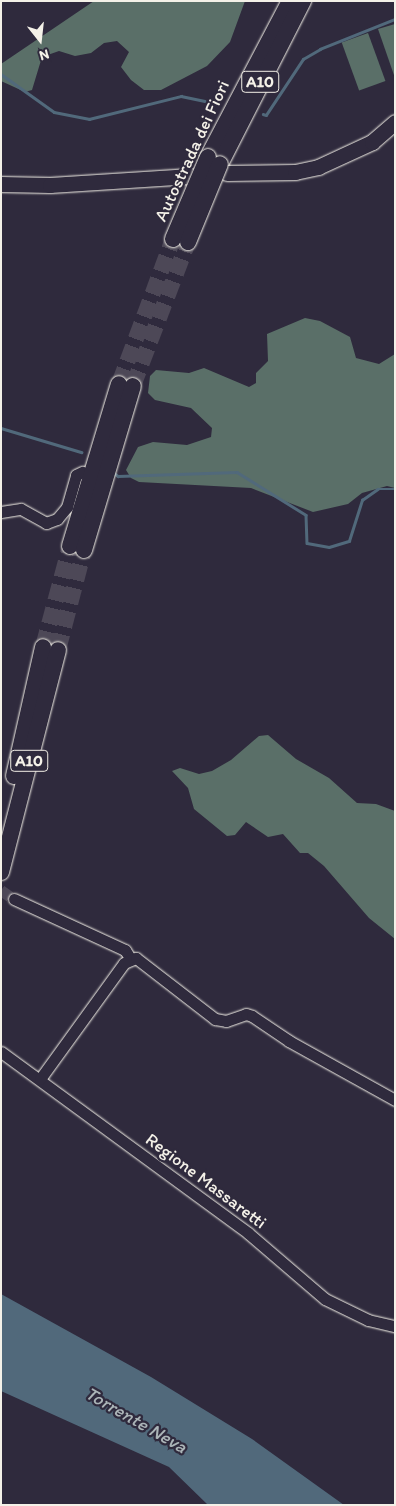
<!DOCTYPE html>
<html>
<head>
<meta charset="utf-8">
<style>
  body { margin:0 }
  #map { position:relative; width:396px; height:1506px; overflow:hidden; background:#2f2a3d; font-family:Itim,sans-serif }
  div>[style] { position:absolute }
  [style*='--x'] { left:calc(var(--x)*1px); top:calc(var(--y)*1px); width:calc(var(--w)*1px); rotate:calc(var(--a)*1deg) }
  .green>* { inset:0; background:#5a6f68; transform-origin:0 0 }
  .water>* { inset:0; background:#51697b }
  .stream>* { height:2.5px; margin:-1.25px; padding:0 1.25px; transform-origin:1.25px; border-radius:1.25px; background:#51697b }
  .minor-tunnel>* { height:11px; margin-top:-5.5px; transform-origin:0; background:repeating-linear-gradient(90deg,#4d4857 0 11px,transparent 0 16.5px) }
  .highway-tunnel>* { height:16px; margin-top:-8px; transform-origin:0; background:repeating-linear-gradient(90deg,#4d4857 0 16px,transparent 0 24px) }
  .roads { filter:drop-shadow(0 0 1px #f4f1e8) drop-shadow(0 0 1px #f4f1e8) }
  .minor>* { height:11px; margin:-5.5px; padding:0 5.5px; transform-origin:5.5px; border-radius:5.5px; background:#2f2a3d }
  .major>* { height:15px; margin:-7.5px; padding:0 7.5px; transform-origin:7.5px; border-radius:7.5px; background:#2f2a3d }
  .highway>* { height:16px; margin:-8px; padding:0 8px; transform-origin:8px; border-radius:8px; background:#2f2a3d }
  .bridges { filter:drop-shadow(0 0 1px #f4f1e8) drop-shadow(0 0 1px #f4f1e8) }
  .highway-bridge>* { height:16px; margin:-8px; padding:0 8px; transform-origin:8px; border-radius:8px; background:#2f2a3d }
  span { translate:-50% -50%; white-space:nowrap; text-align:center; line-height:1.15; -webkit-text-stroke:4.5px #2f2a3d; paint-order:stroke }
  .shield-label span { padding:1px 4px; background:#2f2a3d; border:1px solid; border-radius:4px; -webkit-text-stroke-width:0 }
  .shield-label { font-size:16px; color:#f4f1e8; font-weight:700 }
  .street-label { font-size:18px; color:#f4f1e8 }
  .water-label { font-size:19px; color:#abb4b7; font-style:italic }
  .frame { position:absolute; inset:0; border:2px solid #f4f1e8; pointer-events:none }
  .north { position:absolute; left:15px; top:15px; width:50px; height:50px; -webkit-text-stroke:4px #2f2a3d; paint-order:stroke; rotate:164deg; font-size:14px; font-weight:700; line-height:20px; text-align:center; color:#f4f1e8 }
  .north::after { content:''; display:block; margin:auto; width:18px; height:22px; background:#f4f1e8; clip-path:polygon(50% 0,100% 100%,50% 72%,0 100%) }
</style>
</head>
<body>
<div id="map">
  <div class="green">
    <div style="clip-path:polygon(94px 1px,245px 1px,230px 42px,207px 66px,161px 90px,144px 90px,131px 80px,121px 67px,129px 52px,117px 41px,104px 43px,91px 53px,75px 56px,59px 51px,42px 57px,32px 90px,25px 92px,1px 81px,1px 64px)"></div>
    <div style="clip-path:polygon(395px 24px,395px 78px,378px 29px)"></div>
    <div style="left:368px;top:33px;width:51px;height:28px;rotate:70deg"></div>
    <div style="clip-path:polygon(305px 318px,320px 321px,350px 337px,356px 358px,379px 364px,395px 354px,395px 488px,387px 486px,362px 493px,348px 504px,313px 512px,251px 488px,139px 482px,131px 478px,126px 470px,138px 447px,153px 442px,187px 445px,211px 437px,212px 428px,191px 408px,155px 400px,148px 393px,150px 376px,156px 370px,189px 373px,204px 368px,249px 387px,256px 383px,256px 373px,268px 361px,267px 334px)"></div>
    <div style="clip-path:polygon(268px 735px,296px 759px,329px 778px,357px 803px,376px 804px,395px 811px,395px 939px,369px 918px,324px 866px,308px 853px,300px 853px,283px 834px,268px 837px,246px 822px,235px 835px,227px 836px,194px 809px,188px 788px,172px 771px,180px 768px,199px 774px,212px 771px,231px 760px,259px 736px)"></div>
  </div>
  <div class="water">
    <div style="clip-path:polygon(1px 1294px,151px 1377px,252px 1439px,344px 1505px,208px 1505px,169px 1467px,1px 1391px)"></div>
  </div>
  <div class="stream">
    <div style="--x:1;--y:74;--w:65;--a:35.6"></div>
    <div style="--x:54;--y:112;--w:36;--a:11"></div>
    <div style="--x:89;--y:119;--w:95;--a:-14"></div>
    <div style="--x:181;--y:96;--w:24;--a:12"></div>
    <div style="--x:263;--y:114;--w:3;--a:18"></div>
    <div style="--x:266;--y:115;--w:67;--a:-56.5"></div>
    <div style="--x:303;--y:59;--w:20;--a:-30"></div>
    <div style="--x:320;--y:49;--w:81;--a:-21.8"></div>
    <div style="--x:1;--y:428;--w:84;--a:16.7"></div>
    <div style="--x:114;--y:473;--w:5;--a:37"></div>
    <div style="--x:118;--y:476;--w:119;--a:-1.9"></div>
    <div style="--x:237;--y:472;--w:81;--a:31.9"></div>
    <div style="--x:306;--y:515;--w:28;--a:88"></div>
    <div style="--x:307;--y:543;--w:22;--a:10"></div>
    <div style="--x:329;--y:547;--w:21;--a:-17"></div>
    <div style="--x:349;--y:541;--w:43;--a:-72.4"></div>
    <div style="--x:362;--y:500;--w:19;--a:-35"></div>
    <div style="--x:378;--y:489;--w:17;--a:0"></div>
  </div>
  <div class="minor-tunnel">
    <div style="--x:1;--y:890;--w:16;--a:35"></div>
  </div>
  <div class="highway-tunnel">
    <div style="--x:119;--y:384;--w:155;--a:-69.6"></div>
    <div style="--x:133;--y:386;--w:154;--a:-69.1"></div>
    <div style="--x:43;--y:647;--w:105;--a:-75"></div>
    <div style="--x:58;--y:650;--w:103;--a:-75.4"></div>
  </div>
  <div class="roads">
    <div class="minor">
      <div style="--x:1;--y:512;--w:20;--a:-9"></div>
      <div style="--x:21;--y:509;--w:29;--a:29"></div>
      <div style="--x:46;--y:523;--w:12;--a:-20"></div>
      <div style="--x:57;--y:519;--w:16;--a:-50"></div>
      <div style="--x:67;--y:507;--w:33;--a:-74"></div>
      <div style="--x:76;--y:475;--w:7;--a:-27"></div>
      <div style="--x:14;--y:899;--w:122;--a:24.7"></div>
      <div style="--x:125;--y:950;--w:9;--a:58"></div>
      <div style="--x:1;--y:1052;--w:306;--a:36.2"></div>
      <div style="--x:248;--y:1233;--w:101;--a:40.6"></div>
      <div style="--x:325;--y:1299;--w:48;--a:26"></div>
      <div style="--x:368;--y:1320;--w:28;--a:13"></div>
      <div style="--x:40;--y:1079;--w:143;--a:-54.1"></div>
      <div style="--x:124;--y:963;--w:13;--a:-23"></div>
      <div style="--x:136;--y:958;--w:100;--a:37.7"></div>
      <div style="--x:215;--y:1019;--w:11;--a:10"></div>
      <div style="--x:226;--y:1021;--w:21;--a:-19"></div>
      <div style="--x:246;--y:1014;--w:6;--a:18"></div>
      <div style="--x:252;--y:1016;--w:45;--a:34"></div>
      <div style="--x:289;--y:1041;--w:121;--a:29.1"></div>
    </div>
    <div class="major">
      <div style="--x:227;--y:173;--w:68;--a:-0.8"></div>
      <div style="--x:295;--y:172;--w:24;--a:-12"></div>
      <div style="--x:318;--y:167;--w:60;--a:-24.8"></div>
      <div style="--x:372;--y:142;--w:30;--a:-41"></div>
      <div style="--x:1;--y:184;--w:49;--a:1.2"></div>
      <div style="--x:50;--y:185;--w:141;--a:-3.7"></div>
    </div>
    <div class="highway">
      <div style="--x:208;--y:157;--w:176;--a:-62.3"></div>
      <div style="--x:220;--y:164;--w:183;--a:-63"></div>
      <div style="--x:70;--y:546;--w:169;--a:-73.2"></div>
      <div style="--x:84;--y:550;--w:171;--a:-73.4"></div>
      <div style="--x:14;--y:776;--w:132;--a:-77.3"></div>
      <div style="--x:1;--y:872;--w:229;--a:-75.6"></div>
    </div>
  </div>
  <div class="bridges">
    <div class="highway-bridge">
      <div style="--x:173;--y:239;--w:89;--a:-66.9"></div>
      <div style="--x:188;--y:242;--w:84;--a:-67.7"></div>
    </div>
  </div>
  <div class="shield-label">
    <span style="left:260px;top:82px">A10</span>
    <span style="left:29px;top:761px">A10</span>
  </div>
  <div class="street-label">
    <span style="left:192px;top:151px;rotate:-65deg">Autostrada dei Fiori</span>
    <span style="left:206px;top:1181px;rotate:37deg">Regione Massaretti</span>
  </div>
  <div class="water-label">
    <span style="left:136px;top:1420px;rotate:30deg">Torrente Neva</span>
  </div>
  <div class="frame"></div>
  <div class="north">N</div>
</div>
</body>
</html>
